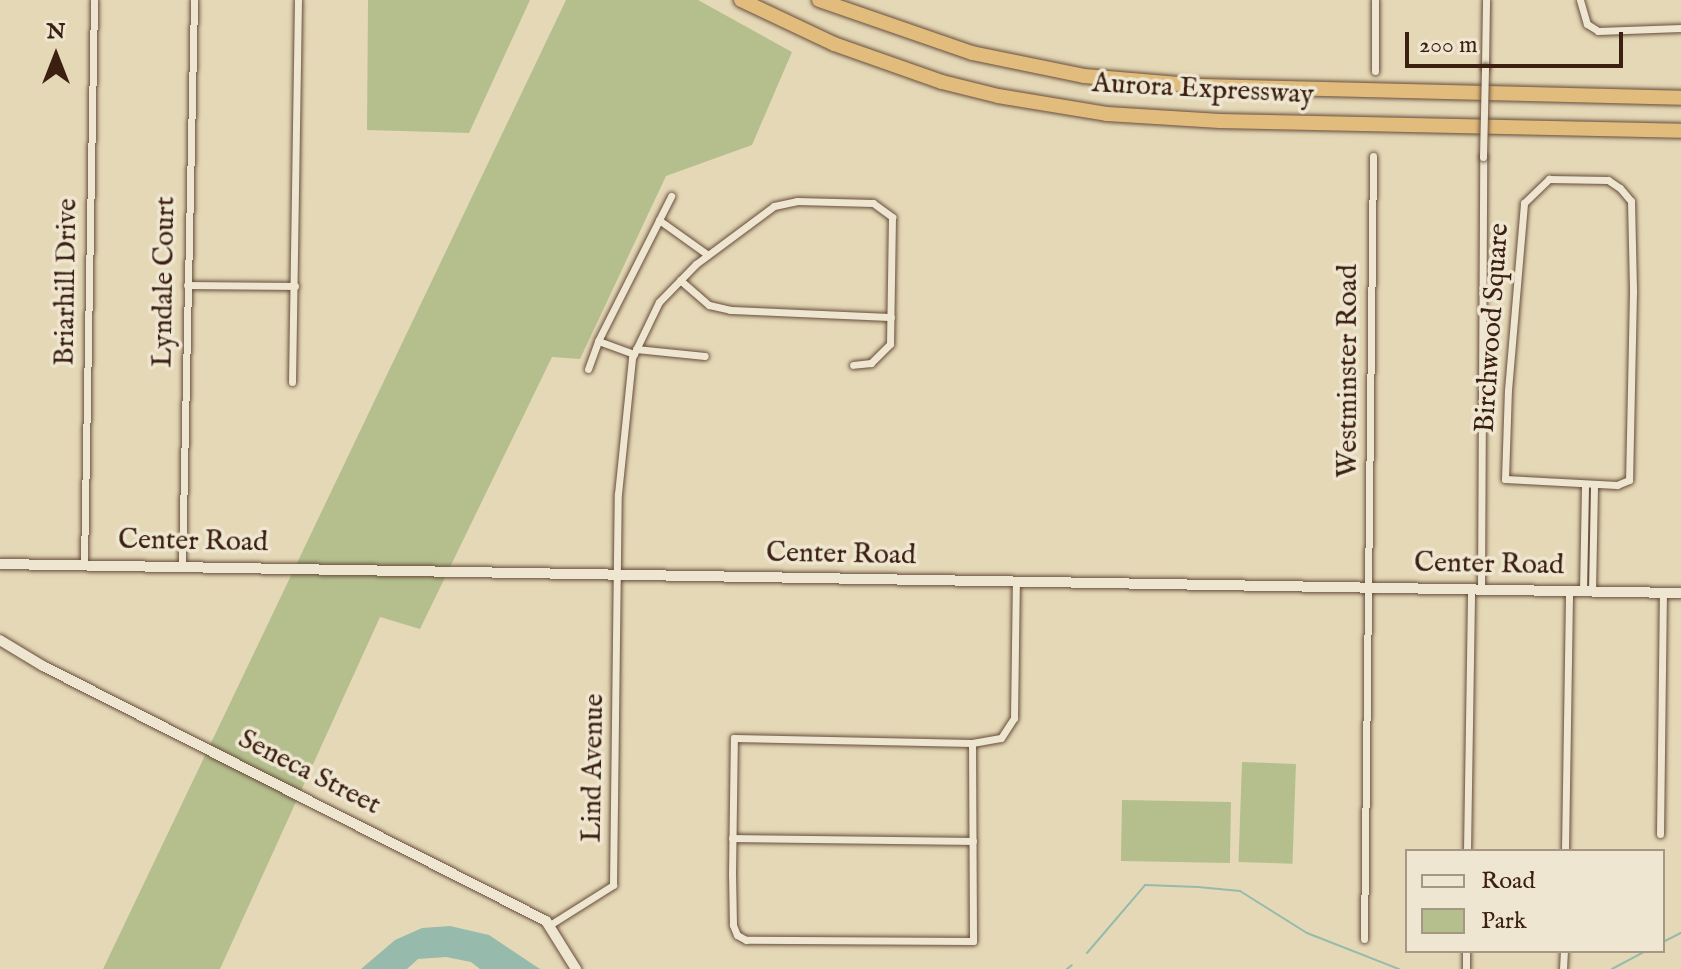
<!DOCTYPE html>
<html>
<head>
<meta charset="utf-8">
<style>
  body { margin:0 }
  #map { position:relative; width:1681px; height:969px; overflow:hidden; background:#e5d8b7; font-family:"IM FELL English",serif }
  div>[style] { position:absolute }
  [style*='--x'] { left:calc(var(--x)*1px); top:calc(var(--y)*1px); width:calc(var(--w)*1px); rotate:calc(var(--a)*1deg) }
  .green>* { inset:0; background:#b5bf8e; transform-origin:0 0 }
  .water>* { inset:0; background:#96baac }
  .stream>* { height:2px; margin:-1px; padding:0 1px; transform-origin:1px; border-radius:1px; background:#96baac }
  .roads { filter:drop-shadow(0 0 2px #664d3a) drop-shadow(0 0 2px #664d3a) }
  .street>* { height:7px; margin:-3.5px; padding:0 3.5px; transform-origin:3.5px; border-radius:3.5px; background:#eee6d0 }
  .secondary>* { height:10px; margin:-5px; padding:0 5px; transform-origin:5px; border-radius:5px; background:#eee6d0 }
  .highway>* { height:14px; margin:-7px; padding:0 7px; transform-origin:7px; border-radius:7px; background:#e2bc7c }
  .bridges { filter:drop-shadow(0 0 2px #664d3a) drop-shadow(0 0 2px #664d3a) }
  .street-bridge>* { height:7px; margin:-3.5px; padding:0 3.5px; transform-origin:3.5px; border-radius:3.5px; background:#eee6d0 }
  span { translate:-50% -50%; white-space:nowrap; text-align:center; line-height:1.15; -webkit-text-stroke:7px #eee6d0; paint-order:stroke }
  .street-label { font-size:28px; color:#3b1f11 }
  .legend { position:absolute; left:1405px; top:849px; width:260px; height:104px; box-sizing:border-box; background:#eee6d0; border:2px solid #a69684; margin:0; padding:10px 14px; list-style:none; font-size:24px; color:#3b1f11 }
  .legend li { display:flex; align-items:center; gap:16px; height:40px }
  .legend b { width:40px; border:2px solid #a69684 }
  .north { position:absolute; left:16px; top:16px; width:80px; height:80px; -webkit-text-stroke:6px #eee6d0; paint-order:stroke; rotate:0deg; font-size:22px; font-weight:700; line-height:32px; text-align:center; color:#3b1f11 }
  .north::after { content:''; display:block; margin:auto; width:28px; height:36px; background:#3b1f11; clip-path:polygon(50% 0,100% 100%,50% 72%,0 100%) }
  .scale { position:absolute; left:1405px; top:32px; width:218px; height:36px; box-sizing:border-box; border:4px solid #3b1f11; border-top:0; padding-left:10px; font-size:24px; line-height:28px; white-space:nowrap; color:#3b1f11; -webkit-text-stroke:6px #eee6d0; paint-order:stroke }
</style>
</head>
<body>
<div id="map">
  <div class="green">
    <div style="clip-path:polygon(368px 0,530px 0,469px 133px,367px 130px)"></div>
    <div style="clip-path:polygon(566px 0,698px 0,792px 52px,752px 145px,666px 176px,580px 359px,552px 357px,420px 629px,380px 617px,220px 969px,103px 969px)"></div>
    <div style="left:1242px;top:762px;width:54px;height:100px;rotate:2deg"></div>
    <div style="left:1122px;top:800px;width:109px;height:61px;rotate:1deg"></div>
  </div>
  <div class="water">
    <div style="clip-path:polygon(450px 926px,489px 935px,540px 969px,480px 969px,471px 962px,446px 957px,418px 959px,407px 969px,361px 969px,395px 940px,422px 928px)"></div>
  </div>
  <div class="stream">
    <div style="--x:1663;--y:942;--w:20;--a:-27"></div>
    <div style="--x:1087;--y:953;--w:89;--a:-49.5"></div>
    <div style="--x:1145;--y:885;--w:53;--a:2.2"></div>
    <div style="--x:1198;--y:887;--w:42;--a:5.4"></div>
    <div style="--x:1240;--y:891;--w:79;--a:32.1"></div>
    <div style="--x:1307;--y:933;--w:99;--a:21.4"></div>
    <div style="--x:1067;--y:969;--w:6;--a:-39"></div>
    <div style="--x:1612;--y:969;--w:38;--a:-28"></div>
  </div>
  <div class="roads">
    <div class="street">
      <div style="--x:1580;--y:0;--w:25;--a:74"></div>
      <div style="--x:1587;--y:24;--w:13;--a:32"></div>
      <div style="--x:1598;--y:31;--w:83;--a:-2.1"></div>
      <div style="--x:1485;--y:67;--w:67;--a:-89.1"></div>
      <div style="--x:1375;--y:71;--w:71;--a:-90"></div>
      <div style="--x:1549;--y:179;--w:59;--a:1"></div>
      <div style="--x:1608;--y:180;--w:14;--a:34"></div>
      <div style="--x:1620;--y:188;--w:17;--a:50"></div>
      <div style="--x:1631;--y:201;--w:91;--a:88.7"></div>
      <div style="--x:1633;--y:292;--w:188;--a:91.2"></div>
      <div style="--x:1629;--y:480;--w:13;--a:157"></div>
      <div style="--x:1617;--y:485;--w:112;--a:-176.9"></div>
      <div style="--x:1505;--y:479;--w:89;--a:-88.1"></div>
      <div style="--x:1508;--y:390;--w:188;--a:-85.1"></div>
      <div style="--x:1524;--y:203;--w:35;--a:-44"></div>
      <div style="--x:659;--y:220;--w:27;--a:-63"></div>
      <div style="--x:680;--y:280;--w:38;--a:41"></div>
      <div style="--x:709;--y:305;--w:22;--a:13"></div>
      <div style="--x:730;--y:310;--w:161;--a:2.5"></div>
      <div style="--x:187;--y:285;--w:108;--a:0.5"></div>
      <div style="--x:636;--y:349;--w:69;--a:5.8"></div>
      <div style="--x:634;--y:354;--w:38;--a:-160"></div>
      <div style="--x:598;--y:341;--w:136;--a:-63.2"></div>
      <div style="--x:659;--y:220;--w:60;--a:35.5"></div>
      <div style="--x:588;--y:369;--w:30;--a:-70"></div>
      <div style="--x:292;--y:382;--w:382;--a:-89.1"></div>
      <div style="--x:84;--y:564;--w:564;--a:-88.98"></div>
      <div style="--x:182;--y:565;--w:565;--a:-88.78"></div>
      <div style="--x:1481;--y:589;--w:432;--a:-89.7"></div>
      <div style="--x:1583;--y:591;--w:106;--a:-88.9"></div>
      <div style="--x:1592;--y:591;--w:105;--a:-88.9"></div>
      <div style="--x:972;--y:743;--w:198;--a:89.7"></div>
      <div style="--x:973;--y:941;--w:227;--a:-179.7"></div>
      <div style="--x:746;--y:940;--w:10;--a:-151"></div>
      <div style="--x:737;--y:935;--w:11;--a:-112"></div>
      <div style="--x:733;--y:925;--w:51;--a:-91.1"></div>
      <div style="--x:732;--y:874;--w:136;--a:-89.2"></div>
      <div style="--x:734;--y:738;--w:238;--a:1.2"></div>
      <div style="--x:972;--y:743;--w:29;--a:-10"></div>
      <div style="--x:1001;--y:738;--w:24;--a:-57"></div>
      <div style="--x:1014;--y:718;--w:135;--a:-89.2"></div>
      <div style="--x:1660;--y:834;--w:241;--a:-89.3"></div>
      <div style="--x:732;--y:838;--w:241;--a:0.7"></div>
      <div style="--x:1467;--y:851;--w:262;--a:-89.1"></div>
      <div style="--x:1565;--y:851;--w:260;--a:-89.1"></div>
      <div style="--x:548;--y:926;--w:77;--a:-32.2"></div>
      <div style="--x:613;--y:885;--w:391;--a:-89.3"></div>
      <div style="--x:618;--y:494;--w:137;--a:-84.1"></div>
      <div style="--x:632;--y:358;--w:62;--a:-64.3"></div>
      <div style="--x:659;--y:302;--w:53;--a:-45.8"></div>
      <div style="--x:696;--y:264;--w:97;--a:-36.6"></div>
      <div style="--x:774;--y:206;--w:24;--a:-12"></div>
      <div style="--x:797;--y:201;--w:76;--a:1.5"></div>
      <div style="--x:873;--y:203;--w:24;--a:36"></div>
      <div style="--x:892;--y:217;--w:127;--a:90.9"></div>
      <div style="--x:890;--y:344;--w:27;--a:135"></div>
      <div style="--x:871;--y:363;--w:18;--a:174"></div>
      <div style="--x:1364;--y:939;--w:783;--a:-89.34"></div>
      <div style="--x:1466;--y:969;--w:18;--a:-90"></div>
      <div style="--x:1563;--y:969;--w:18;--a:-87"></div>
    </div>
    <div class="secondary">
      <div style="--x:0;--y:564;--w:1681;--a:0.99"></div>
      <div style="--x:0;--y:640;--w:50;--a:31.2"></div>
      <div style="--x:43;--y:666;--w:564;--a:26.88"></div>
      <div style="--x:546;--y:921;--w:57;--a:58"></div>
    </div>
    <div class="highway">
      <div style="--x:741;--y:0;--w:103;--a:25.3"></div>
      <div style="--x:834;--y:44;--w:114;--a:19.4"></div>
      <div style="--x:942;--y:82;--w:58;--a:14"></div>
      <div style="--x:998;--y:96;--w:110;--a:9.4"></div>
      <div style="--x:1107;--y:114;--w:113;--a:3.5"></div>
      <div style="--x:1220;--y:121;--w:461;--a:1.2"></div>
      <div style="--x:819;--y:0;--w:162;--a:19.1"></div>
      <div style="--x:972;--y:53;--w:114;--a:11.6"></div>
      <div style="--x:1084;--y:76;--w:118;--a:4.8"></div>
      <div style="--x:1202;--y:86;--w:479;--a:1.4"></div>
    </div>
  </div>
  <div class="bridges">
    <div class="street-bridge">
      <div style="--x:1483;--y:157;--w:90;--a:-88.7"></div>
    </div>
  </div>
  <div class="street-label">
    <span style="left:1203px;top:90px;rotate:3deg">Aurora Expressway</span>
    <span style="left:67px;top:282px;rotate:-89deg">Briarhill Drive</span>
    <span style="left:165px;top:282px;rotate:-89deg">Lyndale Court</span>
    <span style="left:1493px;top:328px;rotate:-86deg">Birchwood Square</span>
    <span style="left:1349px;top:371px;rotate:-90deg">Westminster Road</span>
    <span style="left:193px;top:542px;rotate:1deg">Center Road</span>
    <span style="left:841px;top:555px;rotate:1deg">Center Road</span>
    <span style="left:1489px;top:565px;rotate:1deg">Center Road</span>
    <span style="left:594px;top:768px;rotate:-89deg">Lind Avenue</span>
    <span style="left:309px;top:773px;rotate:27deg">Seneca Street</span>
  </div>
  <ul class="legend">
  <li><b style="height:10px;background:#eee6d0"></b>Road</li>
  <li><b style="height:22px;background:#b5bf8e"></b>Park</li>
  </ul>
  <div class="north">N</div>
  <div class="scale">200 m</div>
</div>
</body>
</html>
